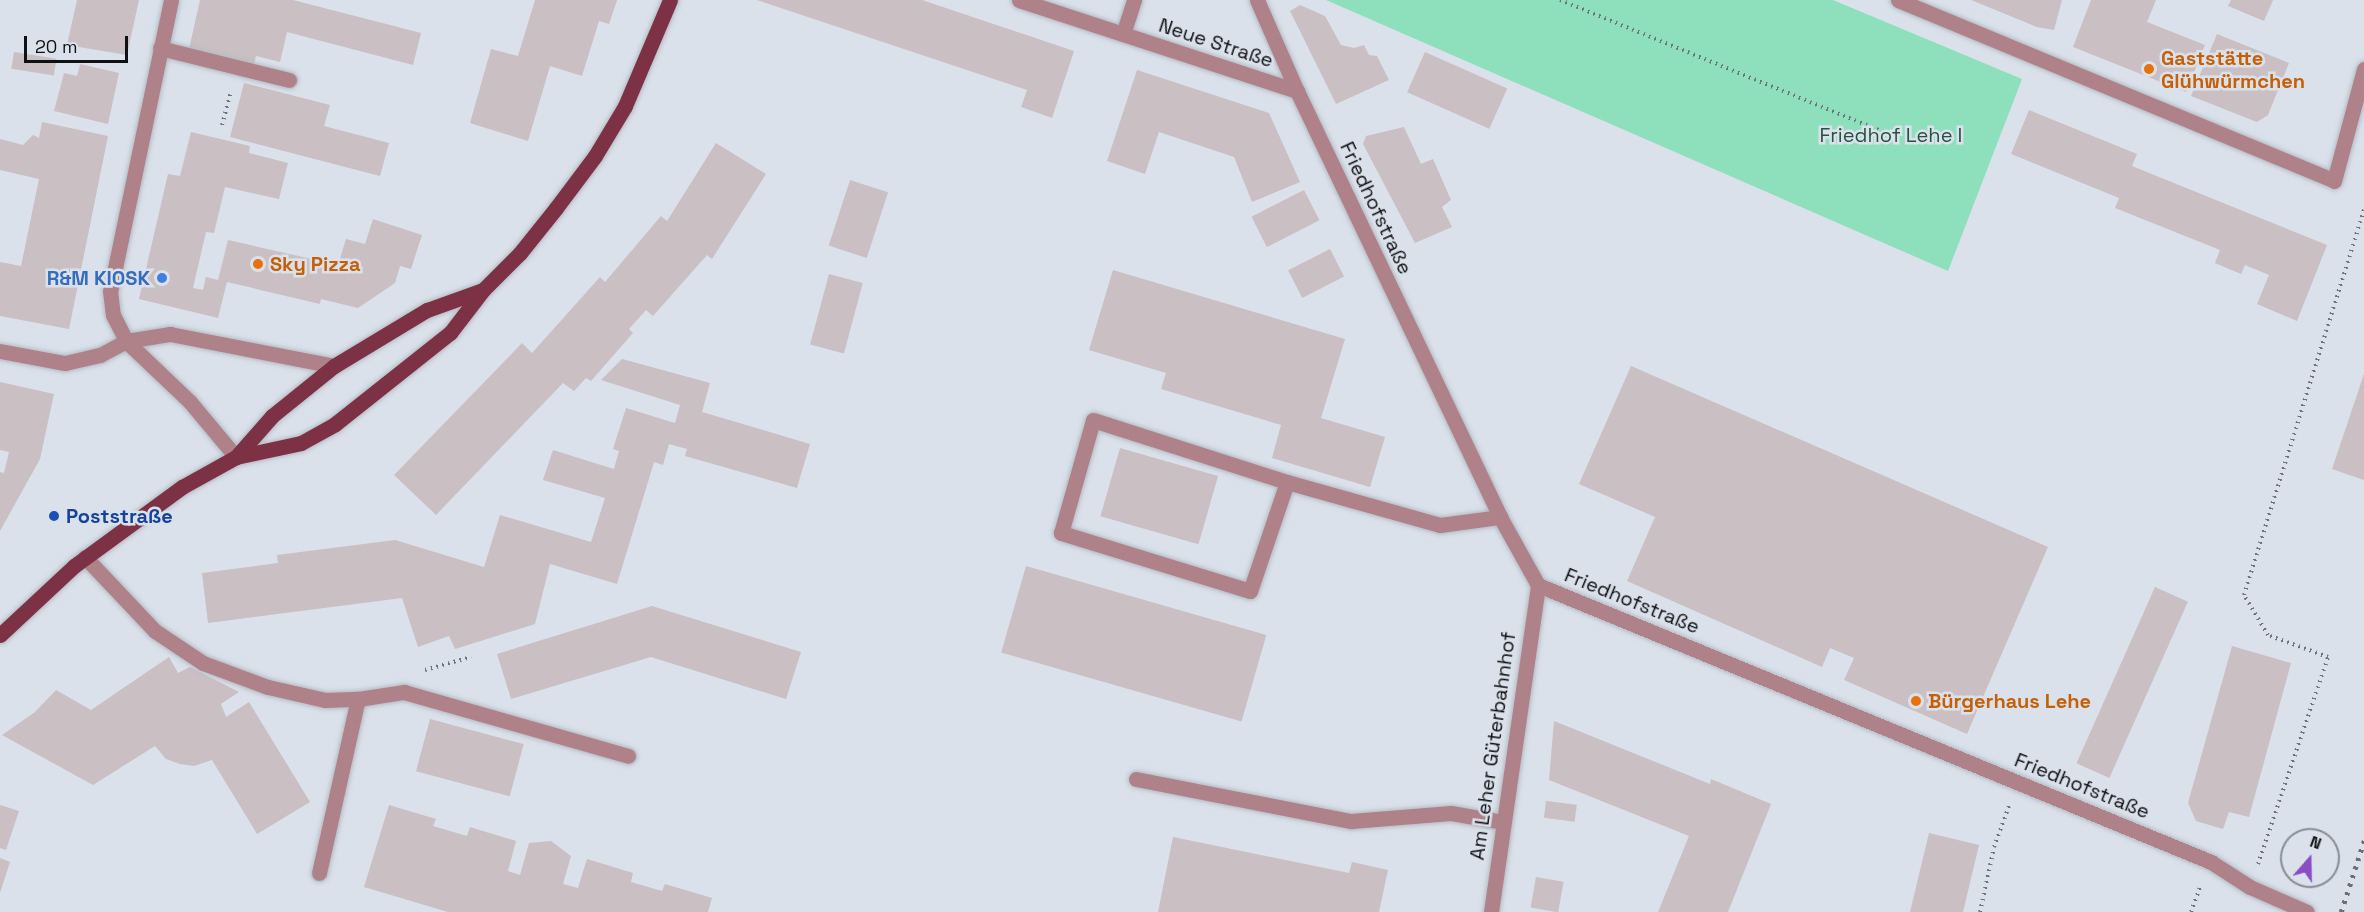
<!DOCTYPE html>
<html>
<head>
<meta charset="utf-8">
<style>
  body { margin:0 }
  #map { position:relative; width:2364px; height:912px; overflow:hidden; background:#dae1ea; font-family:"Space Grotesk",sans-serif }
  div>[style] { position:absolute }
  [style*='--x'] { left:calc(var(--x)*1px); top:calc(var(--y)*1px); width:calc(var(--w)*1px); rotate:calc(var(--a)*1deg) }
  .green>* { inset:0; background:#8ee0bc }
  .building>* { inset:0; background:#cabfc3; transform-origin:0 0 }
  .path>* { height:4px; margin-top:-2px; transform-origin:0; background:repeating-linear-gradient(90deg,#6f7479 0 1.5px,transparent 0 6px) }
  .roads { filter:drop-shadow(0 0 2px #b5bbc3) drop-shadow(0 0 2px #b5bbc3) }
  .service>* { height:15px; margin:-7.5px; padding:0 7.5px; transform-origin:7.5px; border-radius:7.5px; background:#af828a }
  .minor>* { height:15px; margin:-7.5px; padding:0 7.5px; transform-origin:7.5px; border-radius:7.5px; background:#af828a }
  .primary>* { height:15px; margin:-7.5px; padding:0 7.5px; transform-origin:7.5px; border-radius:7.5px; background:#7d3145 }
  .rail>* { height:4.5px; margin-top:-2.25px; transform-origin:0; background:repeating-linear-gradient(90deg,#6b7075 0 3px,transparent 0 9px) }
  .dots>* { width:16px; height:16px; translate:-50% -50%; box-sizing:border-box; border:3px solid #dae1ea; border-radius:50% }
  span { translate:-50% -50%; white-space:nowrap; text-align:center; line-height:1.15; -webkit-text-stroke:5px #dae1ea; paint-order:stroke }
  .street-label { font-size:20px; color:#0e1013 }
  .food-label { font-size:20px; color:#c56008; font-weight:700 }
  .left { translate:0 -50%; text-align:left }
  .park-label { font-size:20px; color:#23533f }
  .shop-label { font-size:20px; color:#366cbe; font-weight:700 }
  .right { translate:-100% -50%; text-align:right }
  .transit-label { font-size:20px; color:#164399; font-weight:700 }
  .north { position:absolute; left:2280px; top:828px; width:60px; height:60px; box-sizing:border-box; background:#dae1ea; border:2px solid #888d94; border-radius:50%; rotate:20deg; font-size:16px; font-weight:700; line-height:24px; text-align:center; color:#0e1013 }
  .north::after { content:''; display:block; margin:auto; width:21px; height:27px; background:#8a4dc3; clip-path:polygon(50% 0,100% 100%,50% 72%,0 100%) }
  .scale { position:absolute; left:24px; top:36px; width:104px; height:27px; box-sizing:border-box; border:3px solid #0e1013; border-top:0; padding-left:8px; font-size:18px; line-height:21px; white-space:nowrap; color:#0e1013; -webkit-text-stroke:4px #dae1ea; paint-order:stroke }
</style>
</head>
<body>
<div id="map">
  <div class="green">
    <div style="clip-path:polygon(1326px 0,1833px 0,2022px 79px,1948px 271px)"></div>
  </div>
  <div class="building">
    <div style="clip-path:polygon(77px 0,139px 0,127px 55px,67px 45px)"></div>
    <div style="clip-path:polygon(200px 0,293px 0,421px 33px,413px 65px,287px 32px,280px 62px,256px 56px,254px 65px,189px 49px)"></div>
    <div style="clip-path:polygon(535px 0,617px 0,609px 24px,599px 21px,582px 76px,550px 66px,528px 141px,470px 123px,491px 49px,518px 56px)"></div>
    <div style="clip-path:polygon(757px 0,922px 0,1074px 51px,1052px 118px,1021px 107px,1027px 90px)"></div>
    <div style="clip-path:polygon(1971px 0,2062px 0,2054px 30px,2037px 27px)"></div>
    <div style="clip-path:polygon(2091px 0,2156px 0,2147px 22px,2205px 45px,2186px 92px,2073px 47px)"></div>
    <div style="clip-path:polygon(2231px 0,2273px 0,2264px 21px,2228px 6px)"></div>
    <div style="clip-path:polygon(1300px 5px,1325px 16px,1341px 45px,1354px 48px,1364px 45px,1369px 55px,1377px 56px,1389px 80px,1336px 104px,1290px 11px)"></div>
    <div style="clip-path:polygon(2217px 34px,2289px 63px,2268px 115px,2257px 122px,2191px 96px)"></div>
    <div style="left:14px;top:52px;width:43px;height:17px;rotate:9deg"></div>
    <div style="left:1425px;top:52px;width:90px;height:44px;rotate:24deg"></div>
    <div style="clip-path:polygon(80px 64px,119px 73px,108px 124px,54px 111px,64px 73px,77px 76px)"></div>
    <div style="clip-path:polygon(1137px 70px,1269px 113px,1300px 182px,1252px 202px,1234px 157px,1159px 132px,1145px 174px,1107px 161px)"></div>
    <div style="clip-path:polygon(244px 83px,330px 105px,324px 126px,389px 143px,380px 176px,230px 137px)"></div>
    <div style="clip-path:polygon(2029px 110px,2137px 154px,2132px 166px,2327px 245px,2297px 321px,2257px 304px,2269px 275px,2245px 265px,2241px 274px,2215px 263px,2220px 250px,2115px 208px,2119px 198px,2011px 154px)"></div>
    <div style="clip-path:polygon(42px 122px,108px 136px,69px 329px,0 316px,0 262px,21px 266px,39px 179px,0 170px,0 139px,23px 145px,33px 135px,39px 138px)"></div>
    <div style="clip-path:polygon(1404px 127px,1421px 164px,1433px 159px,1451px 200px,1442px 207px,1452px 227px,1415px 243px,1363px 144px,1366px 136px)"></div>
    <div style="clip-path:polygon(191px 132px,250px 146px,249px 153px,288px 163px,279px 199px,225px 187px,214px 233px,206px 232px,193px 288px,203px 290px,206px 277px,218px 280px,228px 240px,338px 265px,346px 239px,365px 244px,373px 219px,422px 235px,411px 269px,400px 266px,395px 283px,358px 308px,321px 299px,320px 304px,227px 282px,218px 318px,139px 299px,168px 174px,180px 176px)"></div>
    <div style="clip-path:polygon(716px 143px,766px 174px,712px 259px,707px 255px,653px 316px,646px 310px,629px 329px,633px 333px,591px 381px,586px 378px,574px 391px,563px 383px,436px 515px,394px 475px,522px 343px,532px 353px,600px 277px,605px 282px,661px 216px,667px 221px)"></div>
    <div style="left:850px;top:180px;width:40px;height:69px;rotate:18deg"></div>
    <div style="left:1304px;top:190px;width:34px;height:59px;rotate:63deg"></div>
    <div style="left:1330px;top:249px;width:31px;height:47px;rotate:63deg"></div>
    <div style="clip-path:polygon(1113px 270px,1345px 339px,1321px 418px,1385px 437px,1370px 487px,1272px 458px,1281px 425px,1161px 389px,1166px 373px,1089px 350px)"></div>
    <div style="left:829px;top:274px;width:35px;height:73px;rotate:15deg"></div>
    <div style="clip-path:polygon(622px 359px,710px 383px,702px 412px,810px 444px,797px 488px,685px 456px,687px 449px,669px 444px,663px 465px,654px 462px,617px 584px,550px 564px,535px 624px,455px 649px,449px 636px,418px 647px,402px 598px,208px 623px,202px 573px,278px 563px,277px 555px,395px 540px,484px 567px,500px 515px,591px 542px,605px 498px,543px 480px,553px 450px,614px 469px,619px 451px,613px 449px,626px 408px,675px 423px,680px 405px,601px 380px)"></div>
    <div style="clip-path:polygon(1631px 366px,2048px 547px,1967px 734px,1844px 680px,1854px 658px,1830px 648px,1822px 667px,1627px 581px,1655px 517px,1579px 484px)"></div>
    <div style="clip-path:polygon(2364px 374px,2364px 480px,2332px 469px)"></div>
    <div style="clip-path:polygon(0 382px,54px 394px,40px 459px,0 531px,0 472px,4px 473px,9px 452px,0 450px)"></div>
    <div style="left:1120px;top:448px;width:102px;height:71px;rotate:16deg"></div>
    <div style="left:1026px;top:566px;width:250px;height:90px;rotate:16deg"></div>
    <div style="left:2155px;top:587px;width:36px;height:193px;rotate:24deg"></div>
    <div style="clip-path:polygon(652px 606px,801px 652px,786px 699px,651px 657px,511px 699px,497px 654px)"></div>
    <div style="clip-path:polygon(2232px 646px,2291px 663px,2249px 817px,2229px 812px,2223px 829px,2196px 821px,2188px 803px)"></div>
    <div style="clip-path:polygon(169px 657px,178px 673px,190px 667px,239px 692px,221px 704px,226px 717px,249px 702px,310px 802px,257px 834px,212px 760px,194px 766px,180px 764px,166px 759px,155px 746px,93px 785px,2px 735px,35px 712px,56px 690px,91px 710px)"></div>
    <div style="left:430px;top:719px;width:97px;height:54px;rotate:15deg"></div>
    <div style="clip-path:polygon(1554px 721px,1710px 784px,1711px 779px,1771px 804px,1728px 912px,1658px 912px,1689px 836px,1549px 780px)"></div>
    <div style="left:1546px;top:801px;width:31px;height:17px;rotate:7deg"></div>
    <div style="clip-path:polygon(0 805px,19px 811px,6px 850px,0 848px)"></div>
    <div style="clip-path:polygon(389px 805px,436px 819px,433px 826px,467px 836px,470px 827px,516px 841px,508px 871px,520px 875px,529px 843px,551px 841px,571px 856px,563px 884px,578px 888px,587px 859px,633px 873px,631px 882px,662px 891px,665px 884px,712px 898px,708px 912px,448px 912px,364px 887px)"></div>
    <div style="clip-path:polygon(1929px 833px,1979px 845px,1963px 912px,1910px 912px)"></div>
    <div style="clip-path:polygon(1173px 837px,1349px 873px,1352px 862px,1388px 870px,1379px 912px,1158px 912px)"></div>
    <div style="clip-path:polygon(0 858px,10px 862px,0 893px)"></div>
    <div style="left:1536px;top:877px;width:28px;height:31px;rotate:10deg"></div>
  </div>
  <div class="path">
    <div style="--x:1560;--y:0;--w:357;--a:22.2"></div>
    <div style="--x:222;--y:125;--w:35;--a:-75"></div>
    <div style="--x:425;--y:670;--w:48;--a:-15.8"></div>
    <div style="--x:2258;--y:864;--w:219;--a:-71.3"></div>
    <div style="--x:2328;--y:657;--w:64;--a:-159.9"></div>
    <div style="--x:2268;--y:635;--w:47;--a:-121"></div>
    <div style="--x:2244;--y:595;--w:404;--a:-72.7"></div>
    <div style="--x:1980;--y:912;--w:66;--a:-77.8"></div>
    <div style="--x:1994;--y:847;--w:44;--a:-69.9"></div>
    <div style="--x:2191;--y:912;--w:29;--a:-70"></div>
  </div>
  <div class="roads">
    <div class="service">
      <div style="--x:160;--y:48;--w:133;--a:13.9"></div>
      <div style="--x:126;--y:341;--w:45;--a:-9"></div>
      <div style="--x:170;--y:334;--w:167;--a:11"></div>
      <div style="--x:1287;--y:482;--w:115;--a:108.7"></div>
      <div style="--x:1250;--y:591;--w:198;--a:-162.9"></div>
      <div style="--x:1061;--y:533;--w:117;--a:-74.2"></div>
      <div style="--x:1093;--y:420;--w:204;--a:17.7"></div>
      <div style="--x:1287;--y:482;--w:159;--a:15.7"></div>
      <div style="--x:1440;--y:525;--w:61;--a:-7.6"></div>
      <div style="--x:85;--y:557;--w:102;--a:46.6"></div>
      <div style="--x:155;--y:631;--w:58;--a:33.7"></div>
      <div style="--x:203;--y:663;--w:69;--a:20.3"></div>
      <div style="--x:268;--y:687;--w:58;--a:12.8"></div>
      <div style="--x:325;--y:700;--w:33;--a:-2"></div>
      <div style="--x:358;--y:699;--w:47;--a:-8.7"></div>
      <div style="--x:404;--y:692;--w:233;--a:15.9"></div>
      <div style="--x:1136;--y:779;--w:219;--a:11.1"></div>
      <div style="--x:1351;--y:821;--w:100;--a:-4.6"></div>
      <div style="--x:1451;--y:813;--w:53;--a:9.8"></div>
      <div style="--x:319;--y:873;--w:178;--a:-77.4"></div>
    </div>
    <div class="minor">
      <div style="--x:171;--y:0;--w:297;--a:101.8"></div>
      <div style="--x:110;--y:291;--w:24;--a:83"></div>
      <div style="--x:113;--y:315;--w:29;--a:63"></div>
      <div style="--x:126;--y:341;--w:88;--a:43.6"></div>
      <div style="--x:190;--y:402;--w:72;--a:50.1"></div>
      <div style="--x:1019;--y:0;--w:293;--a:18.1"></div>
      <div style="--x:1257;--y:0;--w:99;--a:66.3"></div>
      <div style="--x:1297;--y:91;--w:472;--a:64.5"></div>
      <div style="--x:1500;--y:517;--w:78;--a:60.8"></div>
      <div style="--x:1538;--y:585;--w:728;--a:22.37"></div>
      <div style="--x:2211;--y:862;--w:46;--a:32.7"></div>
      <div style="--x:2250;--y:887;--w:62;--a:23.7"></div>
      <div style="--x:1898;--y:0;--w:472;--a:22.5"></div>
      <div style="--x:2334;--y:181;--w:116;--a:-75"></div>
      <div style="--x:1123;--y:34;--w:36;--a:-72"></div>
      <div style="--x:0;--y:351;--w:66;--a:10.5"></div>
      <div style="--x:65;--y:363;--w:36;--a:-13"></div>
      <div style="--x:100;--y:355;--w:30;--a:-28"></div>
      <div style="--x:1491;--y:912;--w:330;--a:-81.8"></div>
    </div>
    <div class="primary">
      <div style="--x:236;--y:457;--w:55;--a:-48.7"></div>
      <div style="--x:272;--y:416;--w:80;--a:-38.9"></div>
      <div style="--x:334;--y:366;--w:109;--a:-31.1"></div>
      <div style="--x:427;--y:310;--w:59;--a:-19.7"></div>
      <div style="--x:0;--y:635;--w:101;--a:-43"></div>
      <div style="--x:74;--y:566;--w:134;--a:-36.2"></div>
      <div style="--x:182;--y:487;--w:62;--a:-29.1"></div>
      <div style="--x:236;--y:457;--w:66;--a:-12.2"></div>
      <div style="--x:301;--y:443;--w:39;--a:-29"></div>
      <div style="--x:335;--y:424;--w:147;--a:-38.4"></div>
      <div style="--x:450;--y:333;--w:54;--a:-52.5"></div>
      <div style="--x:483;--y:290;--w:52;--a:-45"></div>
      <div style="--x:520;--y:253;--w:58;--a:-51.3"></div>
      <div style="--x:556;--y:208;--w:65;--a:-53.1"></div>
      <div style="--x:595;--y:156;--w:58;--a:-59"></div>
      <div style="--x:625;--y:106;--w:115;--a:-67"></div>
    </div>
  </div>
  <div class="rail">
    <div style="--x:2341;--y:912;--w:75;--a:-72.1"></div>
  </div>
  <div class="dots">
    <div style="left:2149px;top:69px;background:#e8710a"></div>
    <div style="left:258px;top:264px;background:#e8710a"></div>
    <div style="left:162px;top:278px;background:#3f7fe0"></div>
    <div style="left:54px;top:516px;background:#1a4fb4"></div>
    <div style="left:1916px;top:701px;background:#e8710a"></div>
  </div>
  <div class="street-label">
    <span style="left:1216px;top:43px;rotate:18deg">Neue Straße</span>
    <span style="left:1376px;top:208px;rotate:65deg">Friedhofstraße</span>
    <span style="left:1632px;top:601px;rotate:22deg">Friedhofstraße</span>
    <span style="left:1493px;top:746px;rotate:-82deg">Am Leher Güterbahnhof</span>
    <span style="left:2082px;top:786px;rotate:22deg">Friedhofstraße</span>
  </div>
  <div class="food-label">
    <span class="left" style="left:2161px;top:70px">Gaststätte<br>Glühwürmchen</span>
    <span class="left" style="left:270px;top:264px">Sky Pizza</span>
    <span class="left" style="left:1928px;top:701px">Bürgerhaus Lehe</span>
  </div>
  <div class="park-label">
    <span style="left:1891px;top:135px">Friedhof Lehe I</span>
  </div>
  <div class="shop-label">
    <span class="right" style="left:150px;top:278px">R&amp;M KIOSK</span>
  </div>
  <div class="transit-label">
    <span class="left" style="left:66px;top:516px">Poststraße</span>
  </div>
  <div class="north">N</div>
  <div class="scale">20 m</div>
</div>
</body>
</html>
